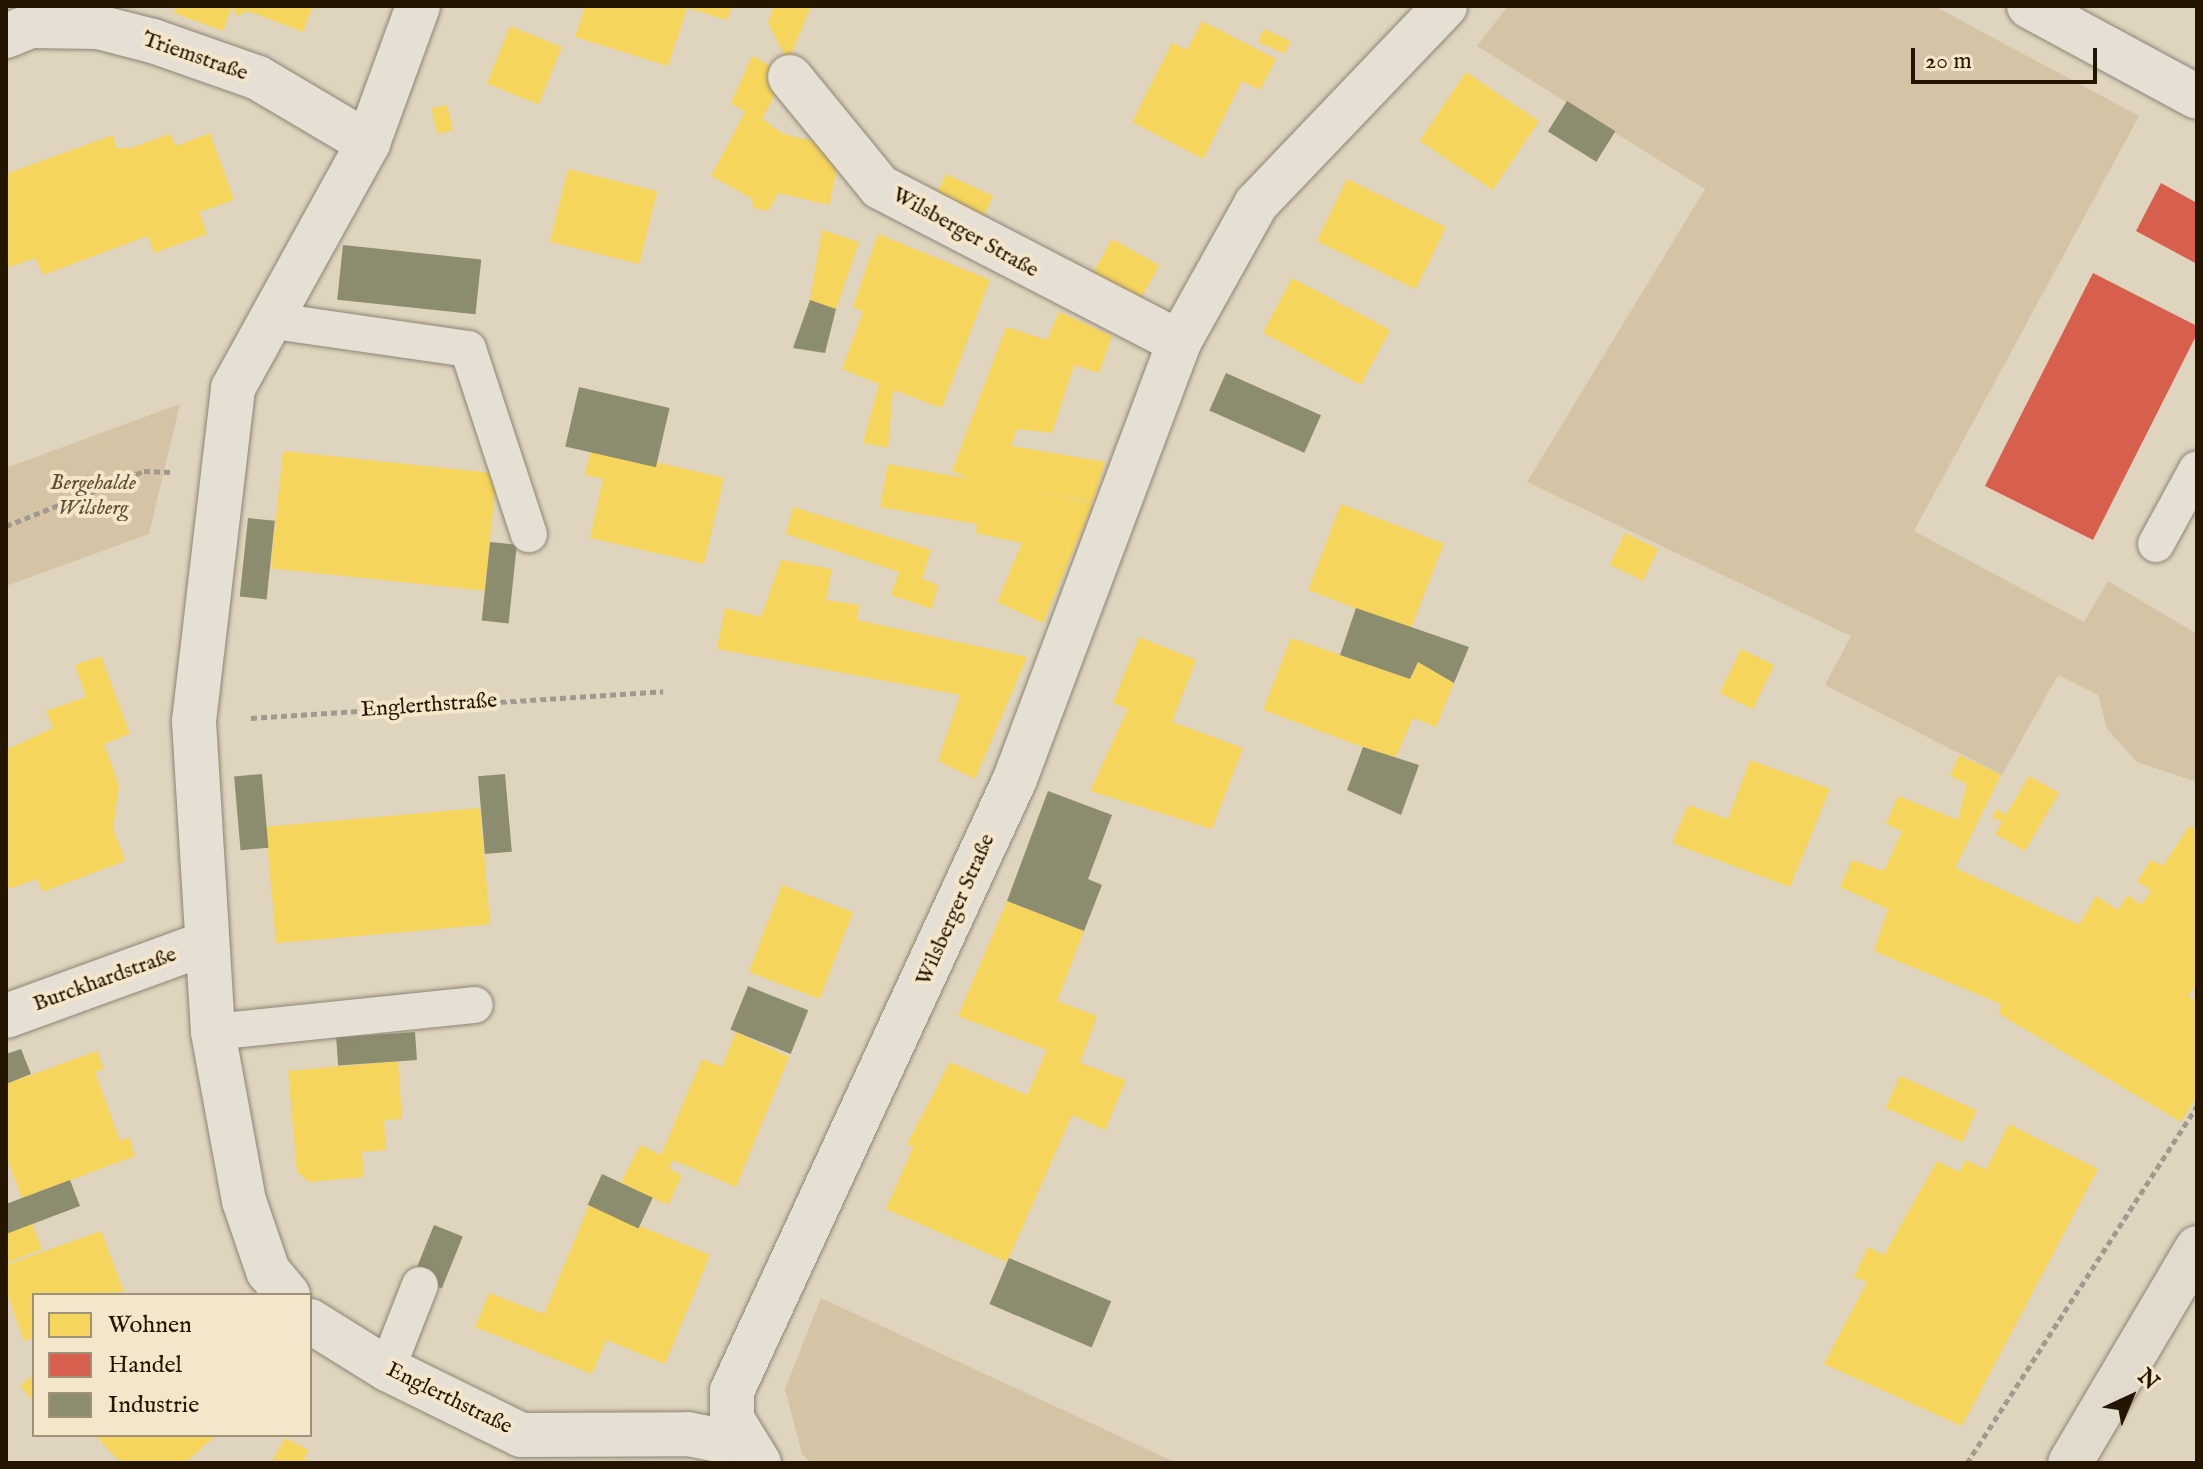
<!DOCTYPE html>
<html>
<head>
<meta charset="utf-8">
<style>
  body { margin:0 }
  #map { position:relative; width:2203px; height:1469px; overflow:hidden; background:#dfd4bd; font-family:"IM FELL English",serif }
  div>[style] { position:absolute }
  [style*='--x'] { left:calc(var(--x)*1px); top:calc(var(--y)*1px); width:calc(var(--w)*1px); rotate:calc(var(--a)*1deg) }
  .green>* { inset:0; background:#d4c4a5 }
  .homes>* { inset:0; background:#f6d55c; transform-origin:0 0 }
  .shops>* { inset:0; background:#d6604d }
  .industry>* { inset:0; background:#8c8c6e; transform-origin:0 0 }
  .path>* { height:5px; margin-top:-2.5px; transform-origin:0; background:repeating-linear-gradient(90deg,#9f998e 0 6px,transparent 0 10px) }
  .roads { filter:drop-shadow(0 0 2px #8c8475) drop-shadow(0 0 2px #8c8475) }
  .lane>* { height:36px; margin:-18px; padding:0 18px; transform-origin:18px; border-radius:18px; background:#e5dfd4 }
  .street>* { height:44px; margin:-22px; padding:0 22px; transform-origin:22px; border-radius:22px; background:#e5dfd4 }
  .primary>* { height:44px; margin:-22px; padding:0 22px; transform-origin:22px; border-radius:22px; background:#e1dacd }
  span { translate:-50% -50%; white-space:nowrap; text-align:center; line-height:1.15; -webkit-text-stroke:8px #f3e6cb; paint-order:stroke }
  .street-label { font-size:22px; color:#241500 }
  .park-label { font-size:22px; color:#5e4e33; font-style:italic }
  .frame { position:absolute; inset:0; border:8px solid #241500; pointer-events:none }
  .legend { position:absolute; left:32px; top:1293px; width:280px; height:144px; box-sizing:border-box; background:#f3e6cb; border:2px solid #a0927a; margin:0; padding:10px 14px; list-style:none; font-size:24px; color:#241500 }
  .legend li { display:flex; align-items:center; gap:16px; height:40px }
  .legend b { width:40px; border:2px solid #a0927a }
  .north { position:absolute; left:2091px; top:1357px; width:80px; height:80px; -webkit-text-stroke:6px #f3e6cb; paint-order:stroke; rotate:44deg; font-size:22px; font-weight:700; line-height:32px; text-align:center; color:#241500 }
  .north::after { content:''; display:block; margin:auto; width:28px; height:36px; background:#241500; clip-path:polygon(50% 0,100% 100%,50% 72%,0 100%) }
  .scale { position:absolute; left:1911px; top:48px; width:186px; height:36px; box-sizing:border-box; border:4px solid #241500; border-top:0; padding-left:10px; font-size:24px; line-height:28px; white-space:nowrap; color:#241500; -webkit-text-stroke:6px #f3e6cb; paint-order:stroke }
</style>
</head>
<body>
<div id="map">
  <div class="green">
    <div style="clip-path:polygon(1508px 6px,1934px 6px,2139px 116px,1914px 531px,2084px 622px,2108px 581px,2197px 634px,2197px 782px,2137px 762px,2107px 729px,2098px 695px,2058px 675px,2002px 775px,1825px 685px,1851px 636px,1527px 482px,1705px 189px,1477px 46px)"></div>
    <div style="clip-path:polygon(180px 404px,149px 534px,6px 586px,6px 468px)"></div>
    <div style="clip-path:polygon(821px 1298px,1078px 1417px,1176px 1463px,811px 1463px,802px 1454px,785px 1389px)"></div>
  </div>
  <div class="homes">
    <div style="clip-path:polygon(176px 6px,232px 6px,223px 31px,174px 13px)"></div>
    <div style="clip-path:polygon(232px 6px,320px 6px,311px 10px,303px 32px,248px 11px,237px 16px)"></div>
    <div style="clip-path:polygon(585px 6px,732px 6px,727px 20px,687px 8px,668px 66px,575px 37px)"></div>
    <div style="clip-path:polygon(774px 6px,811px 6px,788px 62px,768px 23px)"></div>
    <div style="clip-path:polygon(1202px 21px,1276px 59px,1260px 90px,1242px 81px,1203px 159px,1132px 122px,1172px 43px,1187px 50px)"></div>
    <div style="left:510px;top:26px;width:56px;height:62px;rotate:22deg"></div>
    <div style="left:1264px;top:29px;width:29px;height:14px;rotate:25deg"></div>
    <div style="clip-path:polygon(752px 56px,786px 74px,762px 119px,783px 134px,842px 148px,829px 205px,778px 193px,768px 211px,754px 208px,751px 198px,711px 176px,745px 112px,731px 103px)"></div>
    <div style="left:1466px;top:72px;width:88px;height:83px;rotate:34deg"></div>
    <div style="left:447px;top:105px;width:26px;height:16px;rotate:77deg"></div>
    <div style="clip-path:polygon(210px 133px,234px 200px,199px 212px,207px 234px,154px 253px,148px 236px,43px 275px,35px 258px,6px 268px,6px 174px,113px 135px,116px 148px,131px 148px,170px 134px,176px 146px)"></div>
    <div style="left:568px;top:169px;width:92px;height:75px;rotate:14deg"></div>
    <div style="left:946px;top:174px;width:52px;height:33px;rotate:25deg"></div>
    <div style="left:1347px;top:179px;width:110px;height:69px;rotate:26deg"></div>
    <div style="clip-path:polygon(822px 230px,859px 242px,836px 309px,810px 300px)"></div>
    <div style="clip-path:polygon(878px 234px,990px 280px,942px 408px,893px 390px,888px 448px,863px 443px,879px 384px,842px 369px,863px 312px,853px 307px)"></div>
    <div style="left:1112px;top:239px;width:54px;height:53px;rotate:29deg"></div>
    <div style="left:1292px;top:278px;width:111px;height:62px;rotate:28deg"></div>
    <div style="clip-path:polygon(1059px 312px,1112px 336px,1099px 373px,1074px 365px,1052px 433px,1017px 429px,1011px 446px,1105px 462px,1093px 502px,1035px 491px,1093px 503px,1043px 623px,997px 602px,1022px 543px,976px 533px,977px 524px,880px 507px,888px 464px,969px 479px,952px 471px,1006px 327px,1047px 340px)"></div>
    <div style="clip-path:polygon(591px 447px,724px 478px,704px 564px,590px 538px,603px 479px,585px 475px)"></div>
    <div style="left:283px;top:451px;width:215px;height:118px;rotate:6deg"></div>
    <div style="left:1341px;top:504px;width:110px;height:92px;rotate:21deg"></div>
    <div style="clip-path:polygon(793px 507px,931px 550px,922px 579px,938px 585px,932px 609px,891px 595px,899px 572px,786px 534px)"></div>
    <div style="left:1625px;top:533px;width:37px;height:35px;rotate:26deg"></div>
    <div style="clip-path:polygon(781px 560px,832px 569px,826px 600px,859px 605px,857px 620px,1027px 657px,975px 779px,938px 761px,960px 695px,717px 649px,725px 608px,761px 617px)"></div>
    <div style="clip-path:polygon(1139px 637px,1196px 660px,1172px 722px,1243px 748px,1212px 829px,1090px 791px,1128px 709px,1113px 703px)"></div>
    <div style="clip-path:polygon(1291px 638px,1410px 679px,1418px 662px,1454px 683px,1436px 727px,1413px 718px,1395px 759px,1263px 710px)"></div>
    <div style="left:1741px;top:649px;width:37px;height:49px;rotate:26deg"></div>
    <div style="clip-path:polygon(101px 656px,130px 734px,104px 744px,119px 786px,113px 828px,125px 861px,42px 892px,37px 879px,8px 889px,6px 750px,53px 728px,46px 711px,86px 697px,75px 665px)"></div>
    <div style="clip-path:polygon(1959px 755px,2001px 775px,1955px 868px,2079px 925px,2096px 896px,2118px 910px,2128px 895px,2141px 905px,2151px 891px,2137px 881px,2151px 860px,2163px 866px,2189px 826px,2197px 831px,2197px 983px,2188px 996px,2197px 1002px,2197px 1096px,2181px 1122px,1999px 1014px,2001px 1004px,1874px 951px,1888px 909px,1840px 887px,1852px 860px,1884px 871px,1902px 831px,1886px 824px,1898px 796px,1958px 820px,1967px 784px,1950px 776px)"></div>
    <div style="clip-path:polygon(1750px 760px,1830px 789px,1790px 887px,1672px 843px,1688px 805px,1728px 819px)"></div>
    <div style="clip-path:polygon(2029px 776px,2059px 793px,2025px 851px,1995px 834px,2002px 822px,1992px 817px,1997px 809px,2006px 815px)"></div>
    <div style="left:480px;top:808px;width:117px;height:215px;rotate:85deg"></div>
    <div style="left:782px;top:885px;width:76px;height:93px;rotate:21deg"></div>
    <div style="clip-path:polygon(1007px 901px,1084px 931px,1057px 1001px,1097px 1016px,1080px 1063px,1126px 1080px,1105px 1130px,1072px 1115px,1007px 1262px,886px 1209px,913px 1147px,907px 1144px,950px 1062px,1027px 1095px,1047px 1050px,958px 1016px)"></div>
    <div style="clip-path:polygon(736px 1032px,789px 1057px,736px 1187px,673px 1160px,669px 1168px,682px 1176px,668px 1205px,621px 1183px,640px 1145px,661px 1155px,702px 1059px,722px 1067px)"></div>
    <div style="clip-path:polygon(97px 1051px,104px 1069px,95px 1072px,120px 1141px,129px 1137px,135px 1156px,22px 1198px,6px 1156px,6px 1084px)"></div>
    <div style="clip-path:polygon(398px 1061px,402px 1119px,384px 1120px,386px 1150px,362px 1152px,364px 1177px,309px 1182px,297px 1172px,288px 1071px)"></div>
    <div style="left:1900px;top:1076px;width:84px;height:35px;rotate:24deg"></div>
    <div style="clip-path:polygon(2009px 1124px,2098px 1169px,1962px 1426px,1824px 1364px,1867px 1282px,1854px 1277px,1868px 1247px,1884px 1255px,1937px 1161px,1959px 1172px,1966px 1160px,1986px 1170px)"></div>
    <div style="clip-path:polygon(589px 1205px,710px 1255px,665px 1364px,606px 1340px,592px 1374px,475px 1327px,489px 1293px,544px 1314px)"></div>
    <div style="clip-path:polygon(32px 1224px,42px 1249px,6px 1263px,6px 1234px)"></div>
    <div style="clip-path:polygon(101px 1231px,124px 1292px,34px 1295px,34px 1338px,24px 1341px,6px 1291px,6px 1265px)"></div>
    <div style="clip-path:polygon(34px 1374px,34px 1402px,20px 1386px)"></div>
    <div style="clip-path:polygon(95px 1435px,216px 1435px,185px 1463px,121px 1463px)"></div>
    <div style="clip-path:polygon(285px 1438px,309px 1450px,304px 1458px,312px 1463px,271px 1463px)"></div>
  </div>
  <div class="shops">
    <div style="clip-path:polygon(2161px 183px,2197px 203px,2197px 264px,2136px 231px)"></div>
    <div style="clip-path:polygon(2093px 273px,2197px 326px,2197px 334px,2093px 540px,1985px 486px)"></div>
  </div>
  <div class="industry">
    <div style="left:1567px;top:101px;width:57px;height:36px;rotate:32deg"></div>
    <div style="left:343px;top:245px;width:139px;height:55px;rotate:6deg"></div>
    <div style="clip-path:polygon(810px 300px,836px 309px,825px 353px,793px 348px)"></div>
    <div style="left:1226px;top:373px;width:104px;height:41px;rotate:24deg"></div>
    <div style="left:579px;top:387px;width:93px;height:61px;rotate:13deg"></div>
    <div style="left:248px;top:518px;width:27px;height:79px;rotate:6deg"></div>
    <div style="left:490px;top:542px;width:27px;height:79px;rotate:6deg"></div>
    <div style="clip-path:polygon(1356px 608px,1469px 647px,1454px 683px,1418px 662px,1410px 679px,1340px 655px)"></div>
    <div style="clip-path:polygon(1363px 747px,1419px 765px,1401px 815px,1347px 790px)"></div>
    <div style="left:262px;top:774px;width:74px;height:28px;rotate:85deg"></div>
    <div style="left:505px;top:774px;width:78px;height:27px;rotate:85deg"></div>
    <div style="clip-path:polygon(1048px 791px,1112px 815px,1088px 879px,1102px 885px,1084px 931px,1007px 901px)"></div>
    <div style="left:748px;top:986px;width:65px;height:47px;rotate:22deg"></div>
    <div style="left:415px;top:1032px;width:28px;height:79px;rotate:86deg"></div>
    <div style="clip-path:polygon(21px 1049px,31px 1074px,6px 1084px,6px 1054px)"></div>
    <div style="left:602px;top:1174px;width:56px;height:34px;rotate:25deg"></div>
    <div style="clip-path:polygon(70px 1180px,80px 1206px,6px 1234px,6px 1204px)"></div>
    <div style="left:434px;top:1225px;width:31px;height:56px;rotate:22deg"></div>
    <div style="left:1009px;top:1258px;width:111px;height:50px;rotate:23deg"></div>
  </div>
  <div class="path">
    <div style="--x:6;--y:526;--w:149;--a:-21.7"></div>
    <div style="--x:144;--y:471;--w:26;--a:2"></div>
    <div style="--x:251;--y:718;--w:413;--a:-3.7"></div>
    <div style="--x:1967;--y:1463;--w:425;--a:-57.2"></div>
  </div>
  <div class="roads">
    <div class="lane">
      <div style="--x:267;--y:320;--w:203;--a:8.2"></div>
      <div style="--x:468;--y:349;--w:195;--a:71.8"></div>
      <div style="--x:2156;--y:544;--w:85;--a:-61.3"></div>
      <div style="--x:213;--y:1032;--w:263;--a:-5.9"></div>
      <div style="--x:387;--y:1369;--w:90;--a:-68.6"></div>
    </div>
    <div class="street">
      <div style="--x:2029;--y:6;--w:191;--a:28.4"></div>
      <div style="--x:6;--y:36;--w:27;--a:-22"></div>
      <div style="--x:31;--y:26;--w:67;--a:0.9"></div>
      <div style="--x:98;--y:27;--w:57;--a:14.3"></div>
      <div style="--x:153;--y:41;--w:111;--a:19.4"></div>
      <div style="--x:258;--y:78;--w:128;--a:30.6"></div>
      <div style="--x:790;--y:77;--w:142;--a:50.7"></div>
      <div style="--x:880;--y:187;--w:337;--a:27.4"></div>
      <div style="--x:6;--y:1016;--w:211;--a:-20"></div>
      <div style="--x:288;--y:1295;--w:31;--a:-130"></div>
      <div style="--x:268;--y:1271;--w:74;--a:-108.9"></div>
      <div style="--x:244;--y:1201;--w:172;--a:-100.4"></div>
      <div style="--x:213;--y:1032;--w:312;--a:-93.5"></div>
      <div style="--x:194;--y:721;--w:335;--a:-83.3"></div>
      <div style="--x:233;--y:388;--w:280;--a:-61.1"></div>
      <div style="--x:368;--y:143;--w:146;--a:-69.9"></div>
      <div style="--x:310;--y:1321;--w:91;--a:31.9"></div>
      <div style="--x:387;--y:1369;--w:149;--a:26.2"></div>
      <div style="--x:521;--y:1435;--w:167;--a:-0.3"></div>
      <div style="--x:688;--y:1434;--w:56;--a:11.3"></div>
      <div style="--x:759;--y:1463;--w:52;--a:-121.5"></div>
      <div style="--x:732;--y:1419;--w:28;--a:-90"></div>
      <div style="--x:732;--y:1391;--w:674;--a:-65.18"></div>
      <div style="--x:1015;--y:779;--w:467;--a:-69.4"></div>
      <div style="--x:1179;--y:342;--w:158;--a:-60.8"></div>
      <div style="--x:1256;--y:204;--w:274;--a:-46.3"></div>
    </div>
    <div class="primary">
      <div style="--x:2070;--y:1463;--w:250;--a:-59.4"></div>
    </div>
  </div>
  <div class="street-label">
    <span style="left:195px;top:57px;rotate:19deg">Triemstraße</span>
    <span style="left:965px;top:233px;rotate:29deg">Wilsberger Straße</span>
    <span style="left:429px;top:706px;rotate:-4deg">Englerthstraße</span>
    <span style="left:956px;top:910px;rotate:-66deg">Wilsberger Straße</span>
    <span style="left:105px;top:980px;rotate:-20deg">Burckhardstraße</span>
    <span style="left:449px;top:1399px;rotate:26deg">Englerthstraße</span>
  </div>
  <div class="park-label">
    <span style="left:93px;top:496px">Bergehalde<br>Wilsberg</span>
  </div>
  <div class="frame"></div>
  <ul class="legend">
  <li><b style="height:22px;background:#f6d55c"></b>Wohnen</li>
  <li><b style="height:22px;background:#d6604d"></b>Handel</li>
  <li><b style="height:22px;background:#8c8c6e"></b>Industrie</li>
  </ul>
  <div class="north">N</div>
  <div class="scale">20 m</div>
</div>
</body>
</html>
